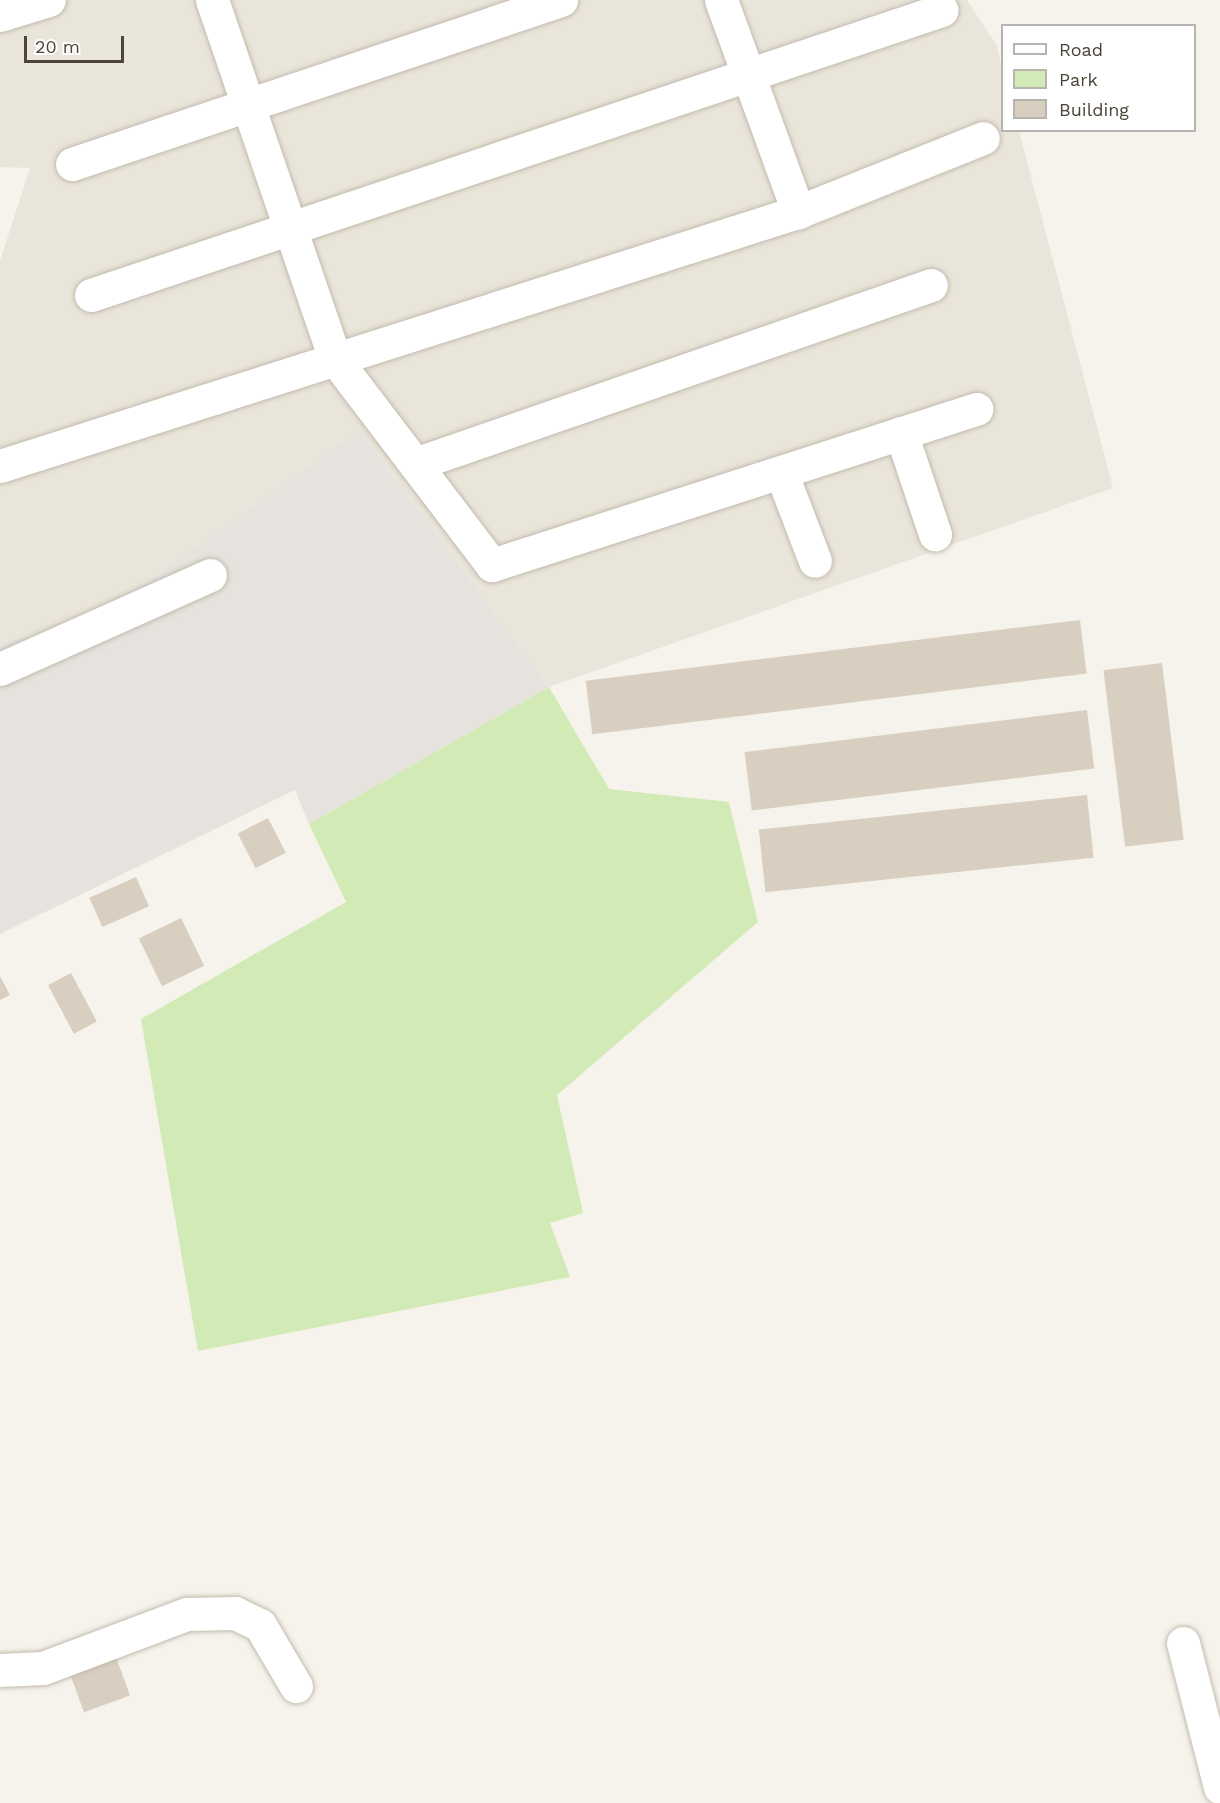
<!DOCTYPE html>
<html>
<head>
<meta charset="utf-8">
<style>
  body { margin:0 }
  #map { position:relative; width:1220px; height:1803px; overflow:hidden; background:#f6f3ec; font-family:"Work Sans",sans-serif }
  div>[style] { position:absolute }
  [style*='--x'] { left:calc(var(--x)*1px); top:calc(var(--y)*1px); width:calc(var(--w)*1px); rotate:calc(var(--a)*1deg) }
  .residential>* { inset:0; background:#eae5da }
  .industrial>* { inset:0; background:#e6e2dd }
  .green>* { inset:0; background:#d2eab5 }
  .building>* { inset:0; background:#d8cfc1; transform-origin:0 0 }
  .roads { filter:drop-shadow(0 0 2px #c2bbae) drop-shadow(0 0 2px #c2bbae) }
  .minor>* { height:33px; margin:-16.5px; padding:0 16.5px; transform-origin:16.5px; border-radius:16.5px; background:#fff }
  span { translate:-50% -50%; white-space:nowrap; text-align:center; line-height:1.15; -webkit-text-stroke:4.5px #fff; paint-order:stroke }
  .legend { position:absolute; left:1001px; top:24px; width:195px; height:108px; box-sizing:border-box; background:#fff; border:2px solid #b7b4b0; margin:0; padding:8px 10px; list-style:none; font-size:18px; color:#4b4439 }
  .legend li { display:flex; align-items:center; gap:12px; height:30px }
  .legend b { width:30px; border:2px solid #b7b4b0 }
  .scale { position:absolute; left:24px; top:36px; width:100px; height:27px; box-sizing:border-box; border:3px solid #4b4439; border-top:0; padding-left:8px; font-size:18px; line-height:21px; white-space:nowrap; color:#4b4439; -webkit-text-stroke:4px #fff; paint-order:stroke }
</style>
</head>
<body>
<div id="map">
  <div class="residential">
    <div style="clip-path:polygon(0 0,967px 0,997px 46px,1002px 68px,1002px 130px,1019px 131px,1113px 488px,549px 687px,359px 430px,129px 595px,0 646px,0 261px,30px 168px,0 167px)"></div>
  </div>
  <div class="industrial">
    <div style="clip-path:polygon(359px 430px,549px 687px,309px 824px,295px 790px,0 934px,0 646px,129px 595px)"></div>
  </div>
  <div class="green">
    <div style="clip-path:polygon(549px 687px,609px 789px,729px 802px,758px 922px,557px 1095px,583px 1213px,550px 1223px,570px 1277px,198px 1351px,141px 1019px,346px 902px,309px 824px)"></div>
  </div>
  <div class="building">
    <div style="left:1080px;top:620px;width:54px;height:498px;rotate:83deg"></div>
    <div style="left:1162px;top:663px;width:178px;height:59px;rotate:83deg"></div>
    <div style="left:1087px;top:710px;width:59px;height:345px;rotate:83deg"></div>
    <div style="left:1087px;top:795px;width:63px;height:330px;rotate:84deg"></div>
    <div style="left:268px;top:818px;width:39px;height:34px;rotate:63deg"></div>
    <div style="left:136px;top:877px;width:32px;height:51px;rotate:66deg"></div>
    <div style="left:181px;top:918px;width:53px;height:47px;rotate:64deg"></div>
    <div style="left:71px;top:973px;width:55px;height:26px;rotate:62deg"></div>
    <div style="clip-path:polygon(0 976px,10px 995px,0 1000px)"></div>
    <div style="left:116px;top:1657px;width:41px;height:49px;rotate:70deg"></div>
  </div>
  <div class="roads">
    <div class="minor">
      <div style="--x:212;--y:0;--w:379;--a:71.1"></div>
      <div style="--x:335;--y:359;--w:259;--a:52.7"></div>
      <div style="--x:492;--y:565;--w:509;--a:-17.86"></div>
      <div style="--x:721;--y:0;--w:226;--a:70"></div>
      <div style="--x:0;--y:15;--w:51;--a:-17"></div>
      <div style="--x:72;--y:164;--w:516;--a:-18.54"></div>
      <div style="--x:91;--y:295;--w:897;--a:-18.52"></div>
      <div style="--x:901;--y:433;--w:107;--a:71.4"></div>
      <div style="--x:415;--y:464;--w:546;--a:-19.13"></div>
      <div style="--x:0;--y:466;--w:837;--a:-17.66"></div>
      <div style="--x:798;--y:212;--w:199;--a:-21.8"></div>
      <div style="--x:781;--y:472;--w:95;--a:69.1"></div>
      <div style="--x:0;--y:669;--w:230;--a:-24.1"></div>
      <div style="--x:1183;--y:1643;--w:149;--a:75.6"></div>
      <div style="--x:0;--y:1670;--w:43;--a:-2.7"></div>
      <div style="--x:43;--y:1668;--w:154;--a:-20.6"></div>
      <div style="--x:187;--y:1614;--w:48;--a:-1.2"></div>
      <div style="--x:235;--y:1613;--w:28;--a:26"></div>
      <div style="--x:260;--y:1625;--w:71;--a:59.5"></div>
    </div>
  </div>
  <ul class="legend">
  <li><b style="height:8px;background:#fff"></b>Road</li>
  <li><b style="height:16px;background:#d2eab5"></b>Park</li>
  <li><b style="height:16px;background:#d8cfc1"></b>Building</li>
  </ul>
  <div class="scale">20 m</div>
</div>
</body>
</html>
